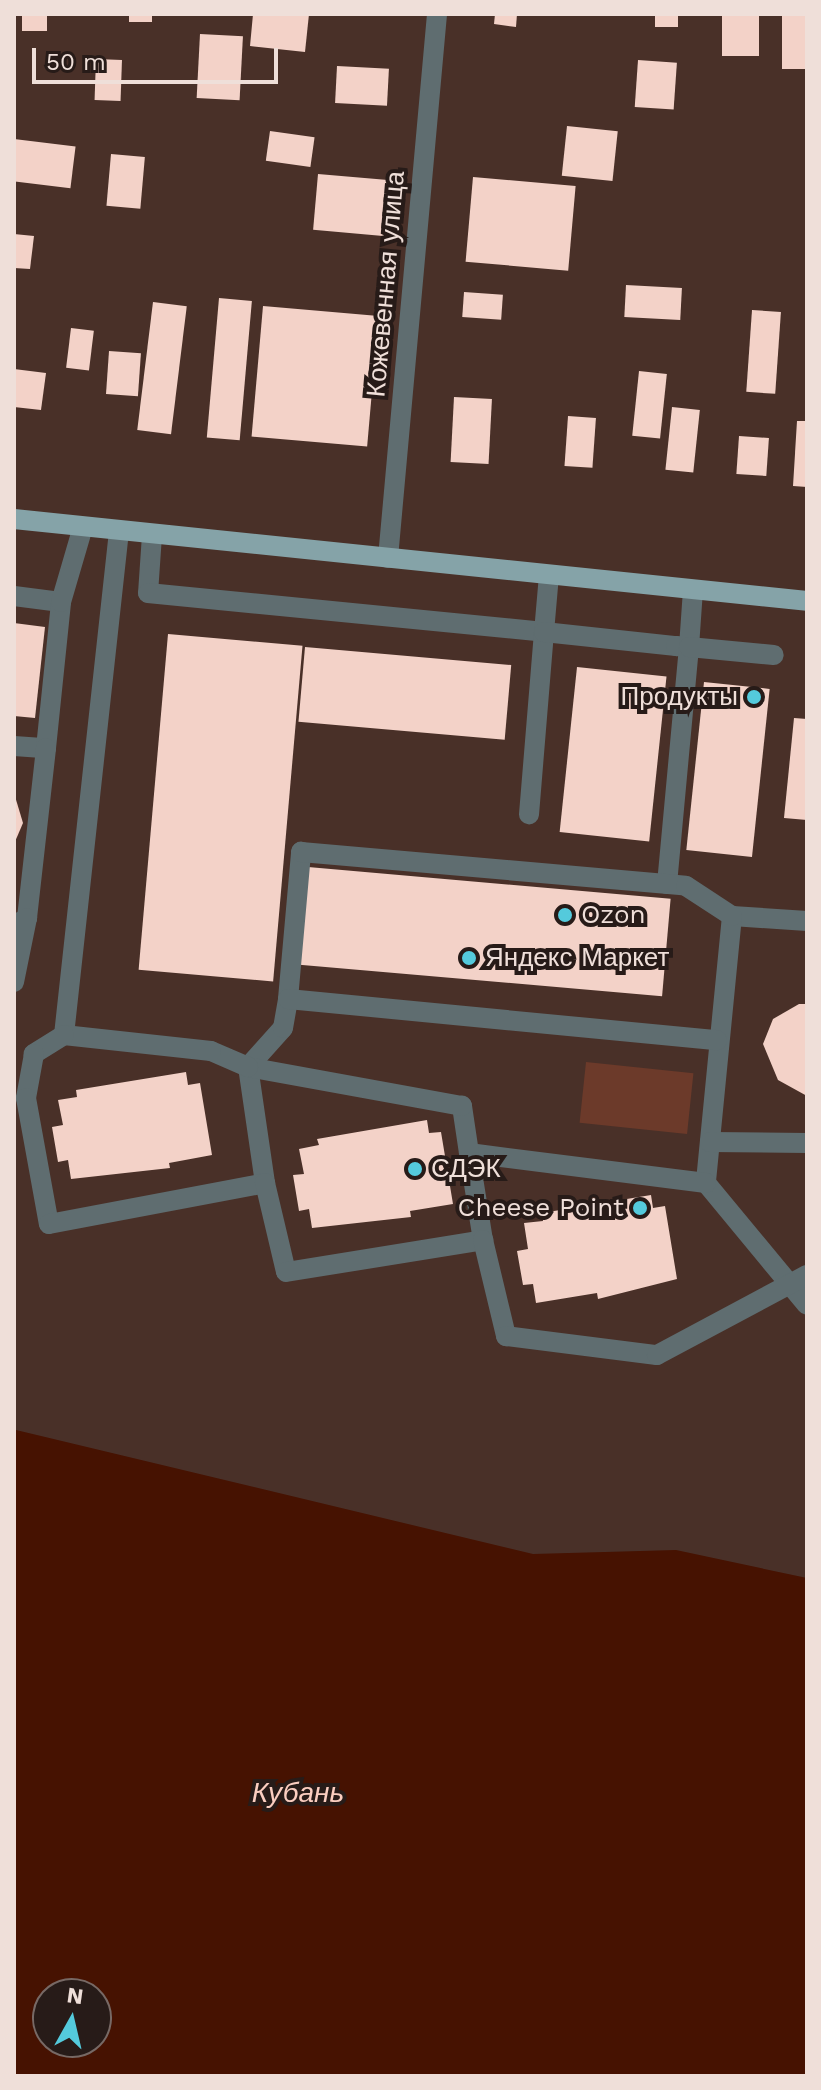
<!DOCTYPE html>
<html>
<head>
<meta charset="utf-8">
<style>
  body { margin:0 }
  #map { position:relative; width:821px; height:2090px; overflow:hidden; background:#493028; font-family:"Work Sans",sans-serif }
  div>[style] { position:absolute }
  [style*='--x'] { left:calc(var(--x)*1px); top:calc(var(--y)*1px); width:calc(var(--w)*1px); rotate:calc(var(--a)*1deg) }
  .green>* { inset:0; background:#6c3a2a; transform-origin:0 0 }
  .water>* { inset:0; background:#461201 }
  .building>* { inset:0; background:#f3d2c8; transform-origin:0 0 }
  .minor>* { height:20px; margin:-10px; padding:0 10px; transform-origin:10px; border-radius:10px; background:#5f6d70 }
  .major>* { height:20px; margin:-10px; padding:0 10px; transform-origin:10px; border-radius:10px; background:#85a3a8 }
  .dots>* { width:22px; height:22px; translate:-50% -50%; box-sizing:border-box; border:4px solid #271b18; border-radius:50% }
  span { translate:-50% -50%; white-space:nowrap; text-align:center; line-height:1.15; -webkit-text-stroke:8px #271b18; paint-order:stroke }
  .street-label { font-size:26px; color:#efdfd9 }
  .poi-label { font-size:26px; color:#efdfd9 }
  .right { translate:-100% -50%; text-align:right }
  .left { translate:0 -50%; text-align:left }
  .water-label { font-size:28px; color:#fbcec0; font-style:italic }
  .frame { position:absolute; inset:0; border:16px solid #efdfd9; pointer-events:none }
  .north { position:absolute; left:32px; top:1978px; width:80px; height:80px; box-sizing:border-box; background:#271b18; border:2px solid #776965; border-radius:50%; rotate:8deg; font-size:22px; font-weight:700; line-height:32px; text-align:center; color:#efdfd9 }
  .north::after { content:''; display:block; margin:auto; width:28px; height:36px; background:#54cadc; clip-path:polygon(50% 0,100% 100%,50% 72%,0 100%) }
  .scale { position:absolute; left:32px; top:48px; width:246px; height:36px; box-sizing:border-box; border:4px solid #efdfd9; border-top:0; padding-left:10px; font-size:24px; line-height:28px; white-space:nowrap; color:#efdfd9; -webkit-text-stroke:6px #271b18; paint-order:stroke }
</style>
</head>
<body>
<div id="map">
  <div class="green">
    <div style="left:586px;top:1062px;width:108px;height:61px;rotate:6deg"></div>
  </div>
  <div class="water">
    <div style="clip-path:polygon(evenodd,16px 1430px,533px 1554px,676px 1550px,807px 1578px,807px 2076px,14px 2076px,16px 1430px,48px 1994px,96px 1994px,96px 2042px,48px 2042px,48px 1994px)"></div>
  </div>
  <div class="building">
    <div style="left:22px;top:14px;width:25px;height:17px"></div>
    <div style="left:129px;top:14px;width:23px;height:8px"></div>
    <div style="clip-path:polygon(253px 14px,309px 14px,305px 52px,250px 46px)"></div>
    <div style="clip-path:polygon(495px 14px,517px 14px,516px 27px,494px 24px)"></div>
    <div style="left:655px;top:14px;width:23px;height:13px"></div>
    <div style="left:722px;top:14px;width:37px;height:42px"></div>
    <div style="left:782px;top:14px;width:25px;height:55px"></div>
    <div style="left:200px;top:34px;width:43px;height:64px;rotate:3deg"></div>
    <div style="left:96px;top:59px;width:26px;height:41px;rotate:2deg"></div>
    <div style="left:638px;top:60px;width:39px;height:47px;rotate:4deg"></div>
    <div style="left:337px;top:66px;width:52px;height:37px;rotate:3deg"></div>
    <div style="left:567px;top:126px;width:51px;height:50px;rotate:6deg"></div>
    <div style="left:270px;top:131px;width:45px;height:30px;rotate:8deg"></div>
    <div style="left:14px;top:139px;width:62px;height:42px;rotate:7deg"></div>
    <div style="left:111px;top:154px;width:34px;height:52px;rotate:5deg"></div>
    <div style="left:318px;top:174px;width:73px;height:56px;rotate:5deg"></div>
    <div style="left:473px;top:177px;width:103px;height:85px;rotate:5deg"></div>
    <div style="clip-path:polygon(14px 234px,34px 236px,30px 269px,14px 268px)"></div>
    <div style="left:626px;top:285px;width:56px;height:32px;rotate:3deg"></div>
    <div style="left:464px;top:292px;width:39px;height:25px;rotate:4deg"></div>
    <div style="left:219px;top:298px;width:33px;height:140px;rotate:5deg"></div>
    <div style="left:153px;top:302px;width:34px;height:129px;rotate:7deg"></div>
    <div style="left:263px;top:306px;width:116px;height:131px;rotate:5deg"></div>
    <div style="left:752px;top:310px;width:29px;height:82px;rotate:4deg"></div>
    <div style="left:71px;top:328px;width:23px;height:40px;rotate:7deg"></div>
    <div style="left:109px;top:351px;width:32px;height:43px;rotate:4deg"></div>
    <div style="clip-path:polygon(14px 369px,46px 373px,41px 410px,14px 407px)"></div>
    <div style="left:639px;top:371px;width:28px;height:65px;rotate:6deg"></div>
    <div style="left:454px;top:397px;width:38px;height:65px;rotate:3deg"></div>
    <div style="left:672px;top:407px;width:28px;height:63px;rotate:6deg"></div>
    <div style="left:568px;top:416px;width:28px;height:50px;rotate:4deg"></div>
    <div style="clip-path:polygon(797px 421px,807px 421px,807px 487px,793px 486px)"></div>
    <div style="left:739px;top:436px;width:30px;height:38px;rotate:4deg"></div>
    <div style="clip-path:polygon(14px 623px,45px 627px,35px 718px,14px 716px)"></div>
    <div style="left:168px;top:634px;width:135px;height:337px;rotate:5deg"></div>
    <div style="left:305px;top:647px;width:207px;height:75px;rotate:5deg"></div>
    <div style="left:577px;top:667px;width:90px;height:166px;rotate:6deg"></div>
    <div style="left:704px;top:682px;width:66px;height:169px;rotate:6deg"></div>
    <div style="clip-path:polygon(794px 718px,807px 719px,807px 820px,784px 818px)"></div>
    <div style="clip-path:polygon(14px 793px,23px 823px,14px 844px)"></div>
    <div style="left:308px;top:867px;width:364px;height:98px;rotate:5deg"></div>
    <div style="clip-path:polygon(799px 1004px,807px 1004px,807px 1096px,778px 1080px,763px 1044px,773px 1019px)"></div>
    <div style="clip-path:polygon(186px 1072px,188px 1085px,200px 1083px,212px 1155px,169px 1163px,170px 1168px,71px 1179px,68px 1160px,58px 1162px,52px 1127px,63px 1125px,58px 1100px,77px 1097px,76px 1090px)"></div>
    <div style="clip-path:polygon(427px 1120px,429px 1133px,441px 1132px,453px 1204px,410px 1211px,411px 1217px,312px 1228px,309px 1209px,299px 1211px,293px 1175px,304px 1174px,299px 1149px,319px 1145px,317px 1139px)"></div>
    <div style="clip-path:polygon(651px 1195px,653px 1208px,665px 1206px,677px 1279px,598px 1299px,597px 1293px,536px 1303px,533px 1284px,523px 1285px,517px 1251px,528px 1249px,524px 1223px,543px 1221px,542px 1213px)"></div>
  </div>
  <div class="minor">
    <div style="--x:152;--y:535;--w:58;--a:93.9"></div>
    <div style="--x:148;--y:593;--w:398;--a:5.6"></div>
    <div style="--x:544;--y:632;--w:183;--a:94.7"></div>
    <div style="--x:388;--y:558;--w:546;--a:-84.85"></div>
    <div style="--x:549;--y:575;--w:57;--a:95"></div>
    <div style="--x:544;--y:632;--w:133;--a:6.1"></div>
    <div style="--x:676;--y:646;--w:13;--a:4"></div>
    <div style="--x:689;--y:647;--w:57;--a:-86"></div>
    <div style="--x:14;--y:596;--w:47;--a:7.3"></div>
    <div style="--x:14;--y:746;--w:32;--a:4"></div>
    <div style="--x:46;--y:748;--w:147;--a:-84.1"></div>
    <div style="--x:61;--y:602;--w:78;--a:-73.7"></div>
    <div style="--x:667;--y:884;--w:238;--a:-84.7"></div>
    <div style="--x:689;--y:647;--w:85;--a:5.4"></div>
    <div style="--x:807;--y:921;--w:75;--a:-176.2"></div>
    <div style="--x:732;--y:916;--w:268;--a:95.6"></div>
    <div style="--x:706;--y:1183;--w:158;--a:50.4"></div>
    <div style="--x:14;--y:925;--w:15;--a:-28"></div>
    <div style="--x:27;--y:918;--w:171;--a:-83.6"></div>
    <div style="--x:14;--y:982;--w:65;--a:-78.5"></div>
    <div style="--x:288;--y:999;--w:148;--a:-84.9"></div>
    <div style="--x:301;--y:852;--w:386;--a:5"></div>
    <div style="--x:686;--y:886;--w:55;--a:33.1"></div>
    <div style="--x:64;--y:1035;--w:507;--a:-83.77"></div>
    <div style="--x:710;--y:1142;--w:97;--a:0.6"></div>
    <div style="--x:469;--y:1153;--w:88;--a:80.9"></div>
    <div style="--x:265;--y:1183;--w:117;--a:-98.3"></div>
    <div style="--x:248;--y:1067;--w:52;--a:-48.1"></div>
    <div style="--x:283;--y:1028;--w:29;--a:-80"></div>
    <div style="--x:288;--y:999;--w:431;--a:5.5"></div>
    <div style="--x:706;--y:1183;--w:239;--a:-172.8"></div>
    <div style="--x:469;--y:1153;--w:48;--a:-98.5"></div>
    <div style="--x:462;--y:1106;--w:218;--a:-169.7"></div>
    <div style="--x:248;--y:1067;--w:40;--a:-156.6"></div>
    <div style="--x:211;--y:1051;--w:148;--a:-173.8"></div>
    <div style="--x:64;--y:1035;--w:36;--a:148"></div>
    <div style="--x:34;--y:1054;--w:45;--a:100.3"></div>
    <div style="--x:26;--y:1098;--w:128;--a:79.7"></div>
    <div style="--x:49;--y:1224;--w:220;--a:-10.7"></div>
    <div style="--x:265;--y:1183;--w:91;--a:76.7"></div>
    <div style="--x:286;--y:1272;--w:200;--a:-9.2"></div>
    <div style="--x:483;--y:1240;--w:99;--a:76.5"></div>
    <div style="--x:506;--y:1336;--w:152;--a:7.2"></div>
    <div style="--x:657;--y:1355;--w:170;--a:-28.1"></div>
  </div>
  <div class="major">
    <div style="--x:14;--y:519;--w:797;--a:5.9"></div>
  </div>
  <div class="dots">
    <div style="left:754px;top:697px;background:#54cadc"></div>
    <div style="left:565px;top:915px;background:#54cadc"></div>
    <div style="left:469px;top:958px;background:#54cadc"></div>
    <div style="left:415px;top:1169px;background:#54cadc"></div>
    <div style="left:640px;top:1208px;background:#54cadc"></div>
  </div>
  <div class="street-label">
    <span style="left:386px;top:284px;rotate:-85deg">Кожевенная улица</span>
  </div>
  <div class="poi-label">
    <span class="right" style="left:738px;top:697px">Продукты</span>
    <span class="left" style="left:581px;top:915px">Ozon</span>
    <span class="left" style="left:485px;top:958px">Яндекс Маркет</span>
    <span class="left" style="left:431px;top:1169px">СДЭК</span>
    <span class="right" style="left:624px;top:1208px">Cheese Point</span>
  </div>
  <div class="water-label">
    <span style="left:298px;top:1793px">Кубань</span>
  </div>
  <div class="frame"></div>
  <div class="north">N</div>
  <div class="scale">50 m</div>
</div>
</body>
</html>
